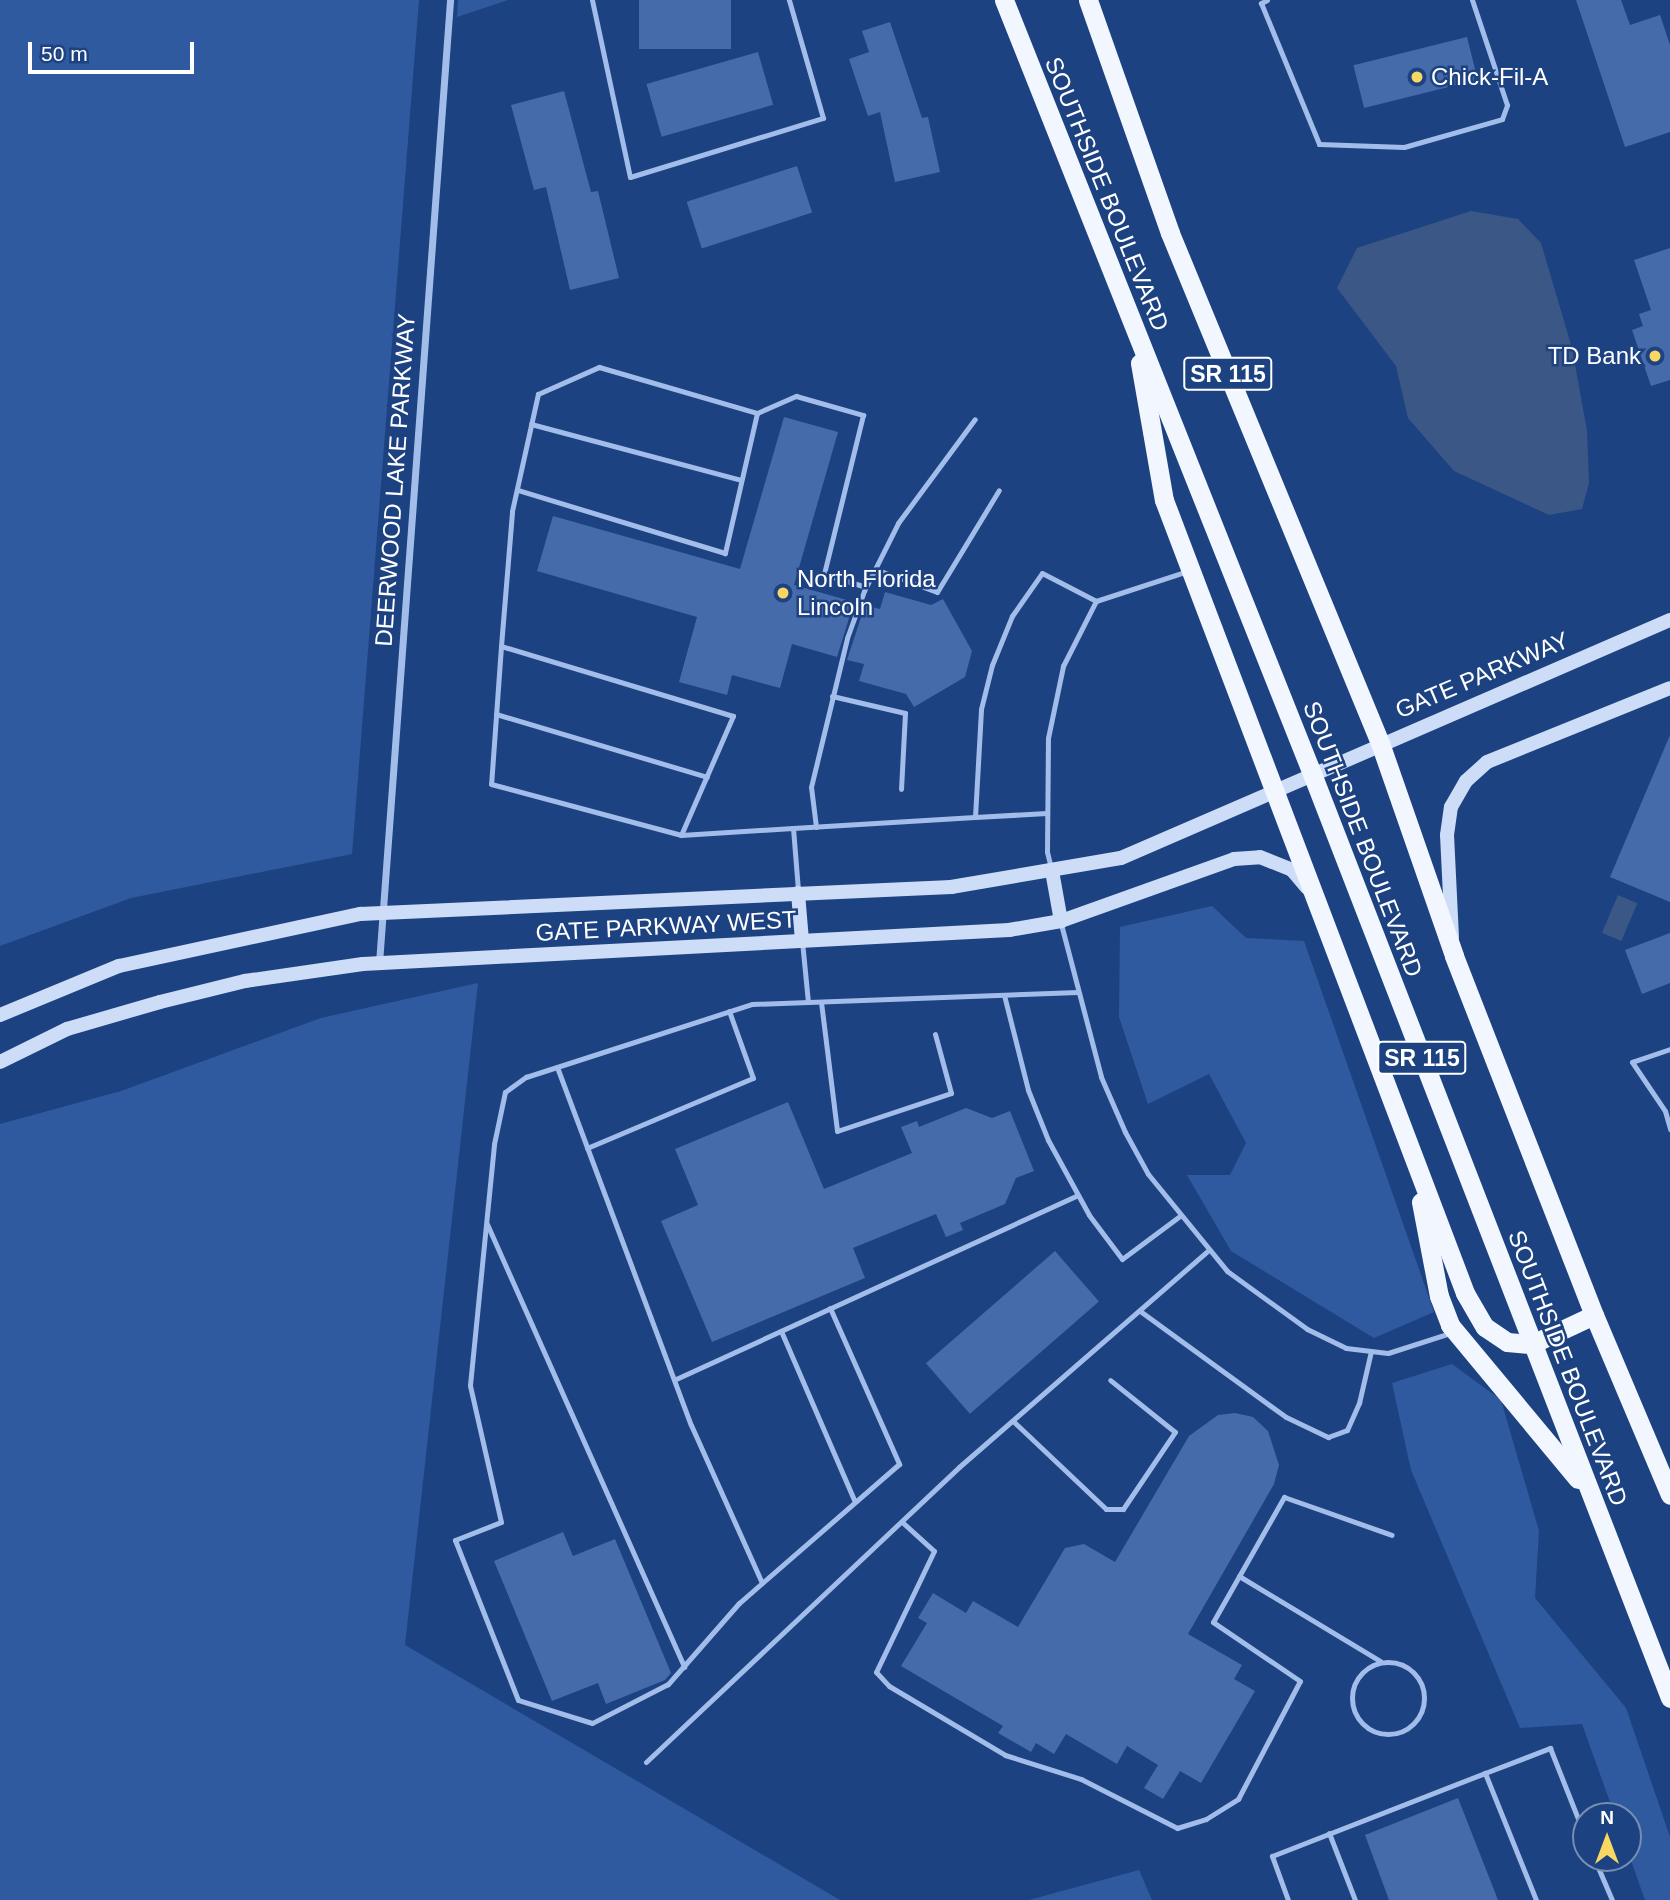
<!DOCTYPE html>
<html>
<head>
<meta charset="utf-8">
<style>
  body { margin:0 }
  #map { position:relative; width:1670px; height:1900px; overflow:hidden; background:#1d4281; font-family:Arial,sans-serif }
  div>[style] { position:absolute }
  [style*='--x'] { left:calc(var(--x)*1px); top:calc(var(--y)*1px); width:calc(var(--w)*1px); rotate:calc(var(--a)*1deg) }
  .green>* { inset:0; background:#305aa0 }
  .water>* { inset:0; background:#3b5786; transform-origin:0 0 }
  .building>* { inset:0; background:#456bab; transform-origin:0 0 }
  .service>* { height:5px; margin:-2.5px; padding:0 2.5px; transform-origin:2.5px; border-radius:2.5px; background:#a2bde9 }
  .service>.ring { margin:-2.5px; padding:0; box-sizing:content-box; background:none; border:5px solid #a2bde9; border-radius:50% }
  .minor>* { height:7px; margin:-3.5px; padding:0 3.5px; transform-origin:3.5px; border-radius:3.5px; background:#a2bde9 }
  .secondary>* { height:14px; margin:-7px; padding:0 7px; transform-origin:7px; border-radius:7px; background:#cddcf7 }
  .trunk>* { height:19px; margin:-9.5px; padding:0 9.5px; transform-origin:9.5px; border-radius:9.5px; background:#f2f6fe }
  .dots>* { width:19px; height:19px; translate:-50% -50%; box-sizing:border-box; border:4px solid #1d4281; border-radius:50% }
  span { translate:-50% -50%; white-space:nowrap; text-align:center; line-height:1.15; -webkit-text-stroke:5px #1d4281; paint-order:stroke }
  .shield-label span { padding:2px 5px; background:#1d4281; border:2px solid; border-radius:5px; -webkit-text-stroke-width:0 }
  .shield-label { font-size:23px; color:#fff; font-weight:700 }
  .poi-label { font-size:24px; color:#fff }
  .left { translate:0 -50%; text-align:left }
  .right { translate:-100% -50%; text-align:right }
  .street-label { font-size:24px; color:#fff }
  .north { position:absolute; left:1572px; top:1802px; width:70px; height:70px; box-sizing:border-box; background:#1d4281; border:2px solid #778eb3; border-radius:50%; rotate:0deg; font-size:19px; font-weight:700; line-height:28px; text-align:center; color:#fff }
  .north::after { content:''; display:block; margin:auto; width:24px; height:32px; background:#f9d760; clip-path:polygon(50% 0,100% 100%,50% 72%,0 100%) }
  .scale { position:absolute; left:28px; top:42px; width:166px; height:32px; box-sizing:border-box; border:4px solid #fff; border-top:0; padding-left:9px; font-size:21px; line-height:24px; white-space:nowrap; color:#fff; -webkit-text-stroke:5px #1d4281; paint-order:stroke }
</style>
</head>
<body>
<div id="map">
  <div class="green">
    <div style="clip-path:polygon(0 0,419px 0,352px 854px,131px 898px,0 946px)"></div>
    <div style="clip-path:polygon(458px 0,508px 0,457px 17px)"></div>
    <div style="clip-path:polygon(1212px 906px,1246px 938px,1304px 941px,1434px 1312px,1374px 1338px,1231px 1251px,1187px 1175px,1230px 1175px,1246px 1143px,1209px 1074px,1148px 1104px,1119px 1017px,1120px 927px)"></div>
    <div style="clip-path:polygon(478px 983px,405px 1645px,840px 1900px,0 1900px,0 1124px,121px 1091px,321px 1018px)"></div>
    <div style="clip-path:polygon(1452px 1364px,1501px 1400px,1539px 1531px,1535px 1598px,1626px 1708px,1670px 1837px,1670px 1900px,1645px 1900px,1628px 1852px,1628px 1816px,1615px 1816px,1582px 1724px,1520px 1728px,1411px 1470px,1392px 1383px)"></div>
    <div style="clip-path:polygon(1139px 1870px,1152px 1900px,1029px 1900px)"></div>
  </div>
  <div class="water">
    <div style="clip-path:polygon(1471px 211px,1518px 219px,1541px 243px,1572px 348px,1587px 431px,1589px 483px,1582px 509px,1549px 515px,1454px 471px,1408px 418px,1396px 366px,1337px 288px,1357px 248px)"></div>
    <div style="left:1618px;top:895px;width:21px;height:41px;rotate:23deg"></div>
  </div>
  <div class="building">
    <div style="left:639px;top:0;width:92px;height:49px"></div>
    <div style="clip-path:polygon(1576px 0,1621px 0,1630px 25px,1660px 15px,1670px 45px,1670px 132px,1625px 147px)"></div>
    <div style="clip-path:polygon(890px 22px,922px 118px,928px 117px,940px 172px,895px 182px,880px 112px,868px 116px,849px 59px,869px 52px,862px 31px)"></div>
    <div style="left:1467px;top:37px;width:44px;height:117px;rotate:76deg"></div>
    <div style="left:758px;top:52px;width:55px;height:116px;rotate:74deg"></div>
    <div style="clip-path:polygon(564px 91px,591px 192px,598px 191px,619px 278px,570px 290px,546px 187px,534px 190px,511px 105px)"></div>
    <div style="left:797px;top:166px;width:49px;height:116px;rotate:72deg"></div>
    <div style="clip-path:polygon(1670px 248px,1670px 380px,1651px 386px,1632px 330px,1643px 326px,1639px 314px,1651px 310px,1634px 260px)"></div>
    <div style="clip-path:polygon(784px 417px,838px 432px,794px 585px,854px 602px,837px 657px,792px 644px,780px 688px,732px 675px,727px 695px,679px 682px,697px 617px,537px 571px,553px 516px,740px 569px)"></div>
    <div style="clip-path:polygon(885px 592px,931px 605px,943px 599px,972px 651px,965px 677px,914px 707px,906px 694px,859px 681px,864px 664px,847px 660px,865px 605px,880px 609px)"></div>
    <div style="clip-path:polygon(1670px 735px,1670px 902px,1610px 877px)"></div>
    <div style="clip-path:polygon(1670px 933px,1670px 983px,1642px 994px,1625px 950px)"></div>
    <div style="clip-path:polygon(788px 1102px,824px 1189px,912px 1153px,901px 1127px,917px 1121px,919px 1127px,966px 1108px,992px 1118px,1010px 1111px,1034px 1171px,1016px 1178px,1005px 1204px,960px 1223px,963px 1230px,946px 1237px,936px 1214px,853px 1248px,865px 1278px,712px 1342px,661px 1221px,698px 1205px,675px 1149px)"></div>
    <div style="left:1055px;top:1251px;width:67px;height:171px;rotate:49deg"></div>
    <div style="clip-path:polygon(1235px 1413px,1253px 1417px,1268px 1431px,1279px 1465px,1274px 1484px,1188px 1634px,1242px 1665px,1234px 1679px,1255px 1691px,1201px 1783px,1180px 1771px,1163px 1799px,1144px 1788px,1158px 1765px,1127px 1746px,1117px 1764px,1066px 1734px,1054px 1754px,1036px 1743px,1031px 1752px,998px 1733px,1003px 1726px,901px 1666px,927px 1623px,918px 1618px,933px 1593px,966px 1613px,973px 1601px,1018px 1627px,1065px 1548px,1084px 1544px,1115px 1562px,1189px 1436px,1218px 1415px)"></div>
    <div style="clip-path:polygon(563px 1532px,573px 1556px,615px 1539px,671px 1673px,665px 1680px,606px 1704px,598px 1683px,552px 1701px,494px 1561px)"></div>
    <div style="clip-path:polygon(1458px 1798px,1498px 1900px,1389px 1900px,1365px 1835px)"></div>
  </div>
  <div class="service">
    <div style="--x:592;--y:0;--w:181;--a:77.9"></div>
    <div style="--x:630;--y:177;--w:202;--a:-17"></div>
    <div style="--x:823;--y:118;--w:123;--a:-106.1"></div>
    <div style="--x:1267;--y:0;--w:7;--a:153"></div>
    <div style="--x:1261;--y:3;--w:152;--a:67.6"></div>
    <div style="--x:1319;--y:144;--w:85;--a:2"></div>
    <div style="--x:1404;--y:147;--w:102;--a:-15.9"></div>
    <div style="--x:1502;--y:119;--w:15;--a:-70"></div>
    <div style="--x:1507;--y:105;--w:111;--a:-108.4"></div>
    <div style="--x:757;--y:413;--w:43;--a:-23.6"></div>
    <div style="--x:796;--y:396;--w:70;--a:15.8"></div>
    <div style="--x:863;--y:415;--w:164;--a:103.8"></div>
    <div style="--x:824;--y:574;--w:44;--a:17.2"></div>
    <div style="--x:531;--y:424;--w:217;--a:14.9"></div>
    <div style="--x:875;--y:569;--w:66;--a:20.4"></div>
    <div style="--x:937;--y:592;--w:119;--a:-58.7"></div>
    <div style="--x:501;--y:646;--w:135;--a:-85.3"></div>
    <div style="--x:512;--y:511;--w:120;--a:-77.5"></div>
    <div style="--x:538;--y:394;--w:67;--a:-23.9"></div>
    <div style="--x:599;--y:367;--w:165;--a:16.2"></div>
    <div style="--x:757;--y:413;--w:144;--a:102.9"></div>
    <div style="--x:725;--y:553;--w:217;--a:-163.1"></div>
    <div style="--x:832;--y:696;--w:75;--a:13.1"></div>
    <div style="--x:905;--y:713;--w:76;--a:93"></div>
    <div style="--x:496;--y:714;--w:220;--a:16.6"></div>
    <div style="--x:975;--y:817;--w:72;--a:-3.2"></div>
    <div style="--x:816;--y:827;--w:40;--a:-97.1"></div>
    <div style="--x:811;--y:787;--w:153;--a:-76.4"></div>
    <div style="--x:847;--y:638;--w:50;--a:-70.1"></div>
    <div style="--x:864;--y:591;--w:76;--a:-63.4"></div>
    <div style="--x:898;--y:523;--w:129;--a:-53.5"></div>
    <div style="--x:793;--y:828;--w:182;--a:-3.5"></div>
    <div style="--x:975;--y:817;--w:108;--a:-86.8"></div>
    <div style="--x:981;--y:709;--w:45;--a:-76"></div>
    <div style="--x:992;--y:665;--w:53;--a:-67.8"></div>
    <div style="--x:1012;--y:616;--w:52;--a:-55.1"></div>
    <div style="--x:1042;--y:573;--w:61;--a:27.4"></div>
    <div style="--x:1096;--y:601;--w:97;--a:-18.1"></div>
    <div style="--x:681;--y:835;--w:130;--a:-66.4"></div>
    <div style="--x:733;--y:716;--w:242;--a:-163.2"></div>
    <div style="--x:501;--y:646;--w:138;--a:94.1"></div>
    <div style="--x:491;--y:784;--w:197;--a:15"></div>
    <div style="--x:681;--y:835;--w:112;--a:-3.6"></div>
    <div style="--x:793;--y:828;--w:62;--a:85.4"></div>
    <div style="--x:1051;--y:868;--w:16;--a:-104"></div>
    <div style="--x:1047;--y:852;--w:114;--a:-89.5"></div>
    <div style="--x:1048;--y:738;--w:74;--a:-78.2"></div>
    <div style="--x:1063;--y:666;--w:73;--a:-63.1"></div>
    <div style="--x:1061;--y:924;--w:158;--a:75.3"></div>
    <div style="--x:1101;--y:1077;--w:60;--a:66.4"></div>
    <div style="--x:1125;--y:1132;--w:48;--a:61.3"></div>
    <div style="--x:1148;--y:1174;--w:125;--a:50.8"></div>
    <div style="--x:1227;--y:1271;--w:99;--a:35.9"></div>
    <div style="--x:1307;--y:1329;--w:43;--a:26"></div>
    <div style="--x:1346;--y:1348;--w:42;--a:6.8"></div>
    <div style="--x:1388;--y:1353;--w:65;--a:-17.9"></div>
    <div style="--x:802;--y:941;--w:61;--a:84.4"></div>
    <div style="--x:1004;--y:995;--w:98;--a:75.8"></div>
    <div style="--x:1028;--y:1090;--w:54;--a:68.2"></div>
    <div style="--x:1048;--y:1140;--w:85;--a:61.3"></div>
    <div style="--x:1089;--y:1215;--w:55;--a:53.1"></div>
    <div style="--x:1122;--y:1259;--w:72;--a:-36.6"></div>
    <div style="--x:821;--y:1002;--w:130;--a:82.9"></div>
    <div style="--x:837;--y:1131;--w:120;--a:-18.4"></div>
    <div style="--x:951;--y:1093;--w:61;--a:-105.2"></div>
    <div style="--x:1670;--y:1049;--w:40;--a:161.1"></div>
    <div style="--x:1632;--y:1062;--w:59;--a:56"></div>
    <div style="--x:1665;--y:1111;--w:19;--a:74"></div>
    <div style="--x:557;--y:1067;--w:382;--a:69.5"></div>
    <div style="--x:691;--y:1425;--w:173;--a:65.8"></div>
    <div style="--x:587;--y:1148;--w:180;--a:-22.9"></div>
    <div style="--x:753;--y:1078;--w:71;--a:-109.7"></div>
    <div style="--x:487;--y:1224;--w:485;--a:66"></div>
    <div style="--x:830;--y:1308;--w:171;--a:66.1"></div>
    <div style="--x:899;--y:1464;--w:212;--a:139"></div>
    <div style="--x:739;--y:1603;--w:108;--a:131.2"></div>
    <div style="--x:668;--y:1684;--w:85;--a:152.8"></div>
    <div style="--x:592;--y:1723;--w:77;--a:-162.7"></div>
    <div style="--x:518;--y:1700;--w:172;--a:-111.5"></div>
    <div style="--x:455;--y:1540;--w:49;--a:-21.4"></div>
    <div style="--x:501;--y:1522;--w:140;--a:-102.8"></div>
    <div style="--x:470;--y:1385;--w:242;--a:-84.3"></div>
    <div style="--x:494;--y:1144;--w:53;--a:-78.1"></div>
    <div style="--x:505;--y:1092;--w:26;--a:-36"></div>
    <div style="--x:526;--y:1077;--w:237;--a:-17.9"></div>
    <div style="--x:752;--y:1004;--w:326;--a:-2.1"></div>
    <div style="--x:1140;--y:1311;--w:180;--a:36"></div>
    <div style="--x:1286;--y:1417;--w:47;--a:25.5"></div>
    <div style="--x:1328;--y:1437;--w:20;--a:-20"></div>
    <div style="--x:1347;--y:1430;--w:30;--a:-66"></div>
    <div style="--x:1359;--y:1403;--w:53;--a:-77"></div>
    <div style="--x:781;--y:1331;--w:186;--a:66.6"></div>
    <div style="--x:676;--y:1379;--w:441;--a:-24.6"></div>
    <div style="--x:1013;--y:1421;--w:128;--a:43.4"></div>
    <div style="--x:1106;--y:1509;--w:17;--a:0"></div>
    <div style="--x:1123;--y:1509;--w:93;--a:-56"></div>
    <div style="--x:1175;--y:1432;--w:83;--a:-141.3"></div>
    <div style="--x:902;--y:1522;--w:43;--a:42.2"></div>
    <div style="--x:934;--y:1551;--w:134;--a:115.6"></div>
    <div style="--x:876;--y:1672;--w:19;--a:47"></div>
    <div style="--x:889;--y:1686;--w:135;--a:30.7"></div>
    <div style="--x:1005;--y:1755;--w:80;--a:17.5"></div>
    <div style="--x:1081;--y:1779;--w:108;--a:27"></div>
    <div style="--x:1177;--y:1828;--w:30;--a:-17"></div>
    <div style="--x:1206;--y:1819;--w:38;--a:-32"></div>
    <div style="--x:1238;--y:1799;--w:133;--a:-62.3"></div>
    <div style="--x:1300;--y:1681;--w:105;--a:-145.9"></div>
    <div style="--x:1213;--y:1622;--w:144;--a:-60.4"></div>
    <div style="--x:1284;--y:1497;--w:114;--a:19.4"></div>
    <div style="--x:1239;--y:1576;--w:165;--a:31.1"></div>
    <div class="ring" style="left:1352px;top:1662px;width:67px;height:67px"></div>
    <div style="--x:646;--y:1762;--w:430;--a:-43.3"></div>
    <div style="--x:959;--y:1467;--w:331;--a:-41"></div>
    <div style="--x:1329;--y:1833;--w:72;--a:68.8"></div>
    <div style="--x:1594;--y:1858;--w:46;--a:66.8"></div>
    <div style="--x:1288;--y:1900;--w:47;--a:-110"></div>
    <div style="--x:1272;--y:1856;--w:229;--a:-21.3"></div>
    <div style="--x:1536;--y:1900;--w:137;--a:-111.9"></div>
    <div style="--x:1485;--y:1773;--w:70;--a:-21"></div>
    <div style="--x:1550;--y:1748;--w:98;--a:68.4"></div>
  </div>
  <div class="minor">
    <div style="--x:379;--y:963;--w:966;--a:-85.78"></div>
  </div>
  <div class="secondary">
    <div style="--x:1052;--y:871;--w:51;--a:79.8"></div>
    <div style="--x:798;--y:893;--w:48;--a:85.2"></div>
    <div style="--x:1452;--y:937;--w:102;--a:-92.8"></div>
    <div style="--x:1447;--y:835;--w:28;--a:-82"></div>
    <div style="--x:1451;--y:807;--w:30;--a:-60"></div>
    <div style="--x:1466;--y:781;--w:28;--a:-42"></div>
    <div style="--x:1487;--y:762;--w:197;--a:-22"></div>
    <div style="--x:0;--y:1015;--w:129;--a:-22.4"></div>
    <div style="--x:119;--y:966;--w:247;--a:-12.2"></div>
    <div style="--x:360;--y:914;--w:592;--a:-2.62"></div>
    <div style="--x:951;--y:887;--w:172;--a:-9.7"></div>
    <div style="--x:1121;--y:858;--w:598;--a:-23.44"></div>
    <div style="--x:0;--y:1062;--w:75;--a:-26.2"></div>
    <div style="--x:67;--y:1029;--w:97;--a:-16.2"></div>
    <div style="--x:160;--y:1002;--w:88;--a:-13.9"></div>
    <div style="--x:245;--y:981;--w:119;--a:-8.2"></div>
    <div style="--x:363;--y:964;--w:647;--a:-3.01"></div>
    <div style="--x:1009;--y:930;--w:53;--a:-9.8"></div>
    <div style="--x:1061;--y:921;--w:184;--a:-19.7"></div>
    <div style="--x:1234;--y:859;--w:26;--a:-4"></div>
    <div style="--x:1260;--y:857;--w:35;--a:22"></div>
    <div style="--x:1292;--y:870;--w:23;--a:50"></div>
  </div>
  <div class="trunk">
    <div style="--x:1004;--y:0;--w:830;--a:68.29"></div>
    <div style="--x:1311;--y:771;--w:994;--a:68.83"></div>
    <div style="--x:1088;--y:0;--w:247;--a:70.6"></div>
    <div style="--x:1170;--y:233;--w:552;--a:67.62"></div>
    <div style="--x:1380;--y:743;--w:225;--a:70.8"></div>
    <div style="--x:1454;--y:956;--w:385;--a:68.7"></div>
    <div style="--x:1594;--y:1315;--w:195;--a:67.1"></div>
    <div style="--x:1140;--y:363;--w:139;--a:80.1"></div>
    <div style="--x:1164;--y:500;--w:848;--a:69.21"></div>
    <div style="--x:1465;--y:1293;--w:39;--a:60"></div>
    <div style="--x:1485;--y:1327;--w:27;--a:34"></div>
    <div style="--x:1507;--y:1342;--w:25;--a:5"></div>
    <div style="--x:1532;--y:1344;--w:68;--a:-25.1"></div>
    <div style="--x:1421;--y:1202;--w:96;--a:79.2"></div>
    <div style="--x:1439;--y:1296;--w:31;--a:69"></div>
    <div style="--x:1450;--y:1325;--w:200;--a:50.3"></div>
  </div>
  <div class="dots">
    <div style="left:1417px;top:77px;background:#f9d760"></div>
    <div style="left:1655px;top:356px;background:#f9d760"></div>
    <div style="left:783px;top:593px;background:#f9d760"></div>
  </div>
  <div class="shield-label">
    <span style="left:1228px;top:374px">SR 115</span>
    <span style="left:1422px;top:1058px">SR 115</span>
  </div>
  <div class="poi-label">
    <span class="left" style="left:1431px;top:77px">Chick-Fil-A</span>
    <span class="right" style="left:1641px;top:356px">TD Bank</span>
    <span class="left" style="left:797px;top:593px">North Florida<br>Lincoln</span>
  </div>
  <div class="street-label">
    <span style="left:1107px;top:194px;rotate:68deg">SOUTHSIDE BOULEVARD</span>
    <span style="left:395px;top:480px;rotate:-86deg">DEERWOOD LAKE PARKWAY</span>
    <span style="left:1482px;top:675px;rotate:-23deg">GATE PARKWAY</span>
    <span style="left:1363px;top:839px;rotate:69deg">SOUTHSIDE BOULEVARD</span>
    <span style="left:666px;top:926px;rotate:-3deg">GATE PARKWAY WEST</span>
    <span style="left:1568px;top:1368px;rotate:69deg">SOUTHSIDE BOULEVARD</span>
  </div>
  <div class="north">N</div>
  <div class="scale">50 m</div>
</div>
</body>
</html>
